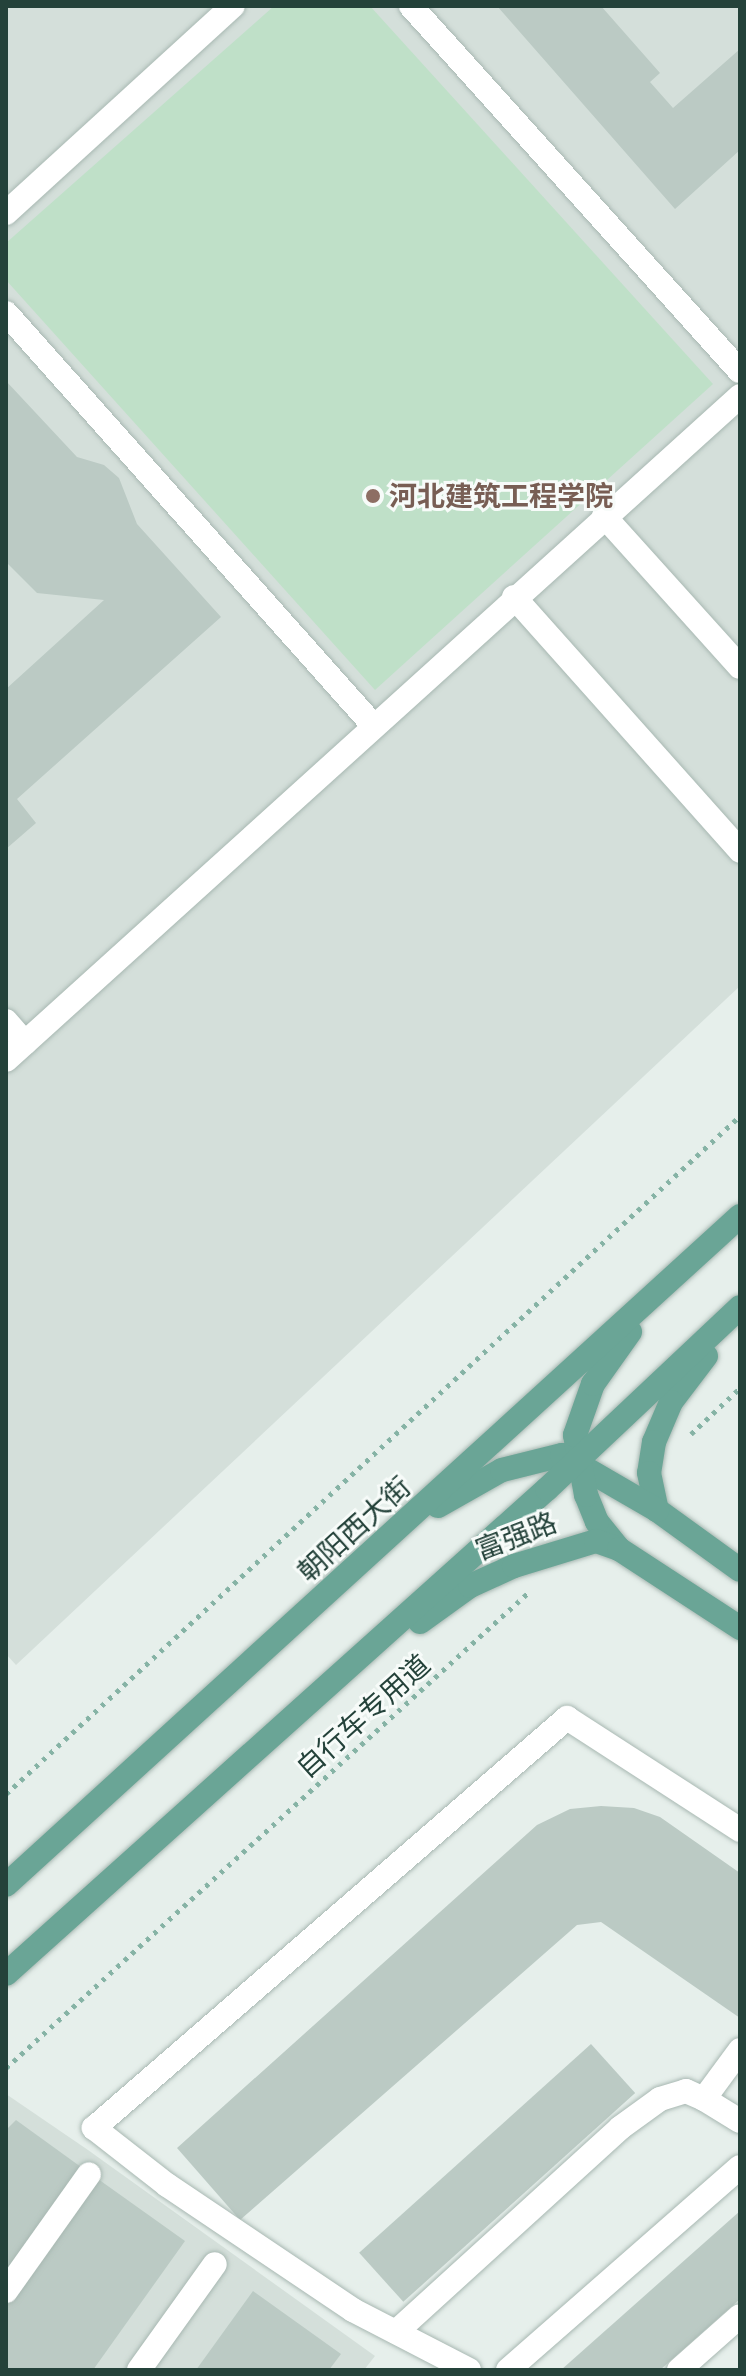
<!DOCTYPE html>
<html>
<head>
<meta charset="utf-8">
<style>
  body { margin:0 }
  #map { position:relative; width:746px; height:2376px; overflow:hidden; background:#e6efeb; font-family:"IBM Plex Sans","Noto Sans SC",sans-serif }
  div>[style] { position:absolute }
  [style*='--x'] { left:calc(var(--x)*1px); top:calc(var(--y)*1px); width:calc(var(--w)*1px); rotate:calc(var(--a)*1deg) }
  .built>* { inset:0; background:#d4dfda }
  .green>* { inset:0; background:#bfe0c8 }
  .building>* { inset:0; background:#bbcac4; transform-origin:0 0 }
  .path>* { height:5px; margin-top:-2.5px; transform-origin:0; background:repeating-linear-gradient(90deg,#86b3a5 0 4px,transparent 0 10px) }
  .roads { filter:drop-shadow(0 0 2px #a8b8b2) drop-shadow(0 0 2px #a8b8b2) }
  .minor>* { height:24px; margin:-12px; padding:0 12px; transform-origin:12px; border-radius:12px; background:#fff }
  .major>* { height:24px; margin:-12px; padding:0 12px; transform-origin:12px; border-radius:12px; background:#6aa596 }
  .dots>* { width:22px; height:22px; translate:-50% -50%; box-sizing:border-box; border:4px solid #f7fbf9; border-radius:50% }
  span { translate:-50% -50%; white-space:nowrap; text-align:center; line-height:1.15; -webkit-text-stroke:6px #f7fbf9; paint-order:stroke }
  .education-label { font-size:28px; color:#785e54; font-weight:700 }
  .left { translate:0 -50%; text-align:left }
  .street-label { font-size:28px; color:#24423a }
  .frame { position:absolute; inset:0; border:8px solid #24423a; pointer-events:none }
</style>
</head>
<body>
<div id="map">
  <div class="built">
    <div style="clip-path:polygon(6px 6px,740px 6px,740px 986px,16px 1665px,6px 1654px)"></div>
    <div style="clip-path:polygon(6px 2094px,88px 2150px,375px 2356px,364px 2370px,6px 2370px)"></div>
  </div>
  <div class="green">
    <div style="clip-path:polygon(274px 6px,370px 6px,713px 384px,375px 690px,6px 280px,6px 243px)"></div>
  </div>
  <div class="building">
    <div style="clip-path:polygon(497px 6px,601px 6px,660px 73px,650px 82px,673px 108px,740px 49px,740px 150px,675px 209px)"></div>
    <div style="clip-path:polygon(6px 381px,77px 457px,104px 465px,119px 478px,137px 524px,221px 617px,17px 799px,36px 823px,6px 849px,6px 689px,104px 600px,37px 593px,6px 562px)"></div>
    <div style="clip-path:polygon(601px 1806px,634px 1808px,660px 1817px,740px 1873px,740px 2018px,601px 1922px,577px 1925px,240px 2220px,177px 2148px,537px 1825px,570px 1809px)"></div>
    <div style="left:591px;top:2044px;width:66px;height:312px;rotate:48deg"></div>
    <div style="clip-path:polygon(16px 2120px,81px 2167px,6px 2271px,6px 2130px)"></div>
    <div style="clip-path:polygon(98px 2179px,185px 2241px,93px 2370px,6px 2370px,6px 2306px)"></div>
    <div style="clip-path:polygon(740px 2211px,740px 2299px,660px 2370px,561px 2370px)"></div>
    <div style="clip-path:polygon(253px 2291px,341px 2354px,329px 2370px,196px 2370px)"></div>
  </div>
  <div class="path">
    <div style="--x:691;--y:1434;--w:67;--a:-43.2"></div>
    <div style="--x:6;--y:1794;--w:999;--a:-42.73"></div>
    <div style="--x:6;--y:2068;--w:707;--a:-42.31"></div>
  </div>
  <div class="roads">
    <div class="minor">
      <div style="--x:411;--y:6;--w:491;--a:48"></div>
      <div style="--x:6;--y:213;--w:307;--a:-42.4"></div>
      <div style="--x:6;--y:313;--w:552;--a:48.31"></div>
      <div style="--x:604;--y:516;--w:203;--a:48"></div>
      <div style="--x:514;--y:597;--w:340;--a:48.3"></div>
      <div style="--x:6;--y:1021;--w:29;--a:49"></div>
      <div style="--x:6;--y:1060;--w:990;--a:-42.13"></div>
      <div style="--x:740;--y:2050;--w:61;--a:126.3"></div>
      <div style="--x:704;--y:2099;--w:42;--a:31.4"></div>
      <div style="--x:6;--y:2291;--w:143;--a:-54.6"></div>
      <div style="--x:396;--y:2332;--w:303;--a:-42.3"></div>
      <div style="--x:620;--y:2128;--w:49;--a:-35.9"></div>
      <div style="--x:660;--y:2099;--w:27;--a:-17"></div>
      <div style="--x:686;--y:2091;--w:20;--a:24"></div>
      <div style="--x:139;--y:2370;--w:130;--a:-54.4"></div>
      <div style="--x:469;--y:2370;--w:131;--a:-152.7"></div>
      <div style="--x:353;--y:2310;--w:224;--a:-146.1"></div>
      <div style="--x:167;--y:2185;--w:93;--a:-142"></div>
      <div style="--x:94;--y:2128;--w:626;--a:-40.92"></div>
      <div style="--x:567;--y:1718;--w:206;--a:32.9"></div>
      <div style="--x:508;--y:2370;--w:308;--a:-41.2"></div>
      <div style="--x:679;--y:2370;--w:81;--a:-41.5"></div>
    </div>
    <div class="major">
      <div style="--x:706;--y:1356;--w:58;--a:127.3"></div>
      <div style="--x:671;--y:1402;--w:43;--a:113"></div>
      <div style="--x:654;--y:1442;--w:31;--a:99"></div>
      <div style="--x:649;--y:1473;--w:38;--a:78"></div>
      <div style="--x:657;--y:1510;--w:102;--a:35.9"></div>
      <div style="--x:438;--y:1506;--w:73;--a:-29.4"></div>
      <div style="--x:502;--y:1470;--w:62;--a:-14"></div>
      <div style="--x:562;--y:1455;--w:110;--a:30.1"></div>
      <div style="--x:619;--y:1549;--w:35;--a:-129"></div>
      <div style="--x:597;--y:1522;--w:29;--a:-112"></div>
      <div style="--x:586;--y:1495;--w:61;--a:-100.4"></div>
      <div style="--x:575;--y:1435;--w:54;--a:-70.6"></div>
      <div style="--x:593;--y:1384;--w:64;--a:-54.6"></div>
      <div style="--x:420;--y:1622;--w:62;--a:-35.8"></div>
      <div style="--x:470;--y:1586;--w:48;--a:-24.4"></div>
      <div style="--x:514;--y:1566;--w:86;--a:-17"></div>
      <div style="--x:596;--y:1541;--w:24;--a:19"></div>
      <div style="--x:619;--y:1549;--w:145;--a:33.1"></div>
      <div style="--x:6;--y:1885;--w:993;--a:-42.35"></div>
      <div style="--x:6;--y:1974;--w:727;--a:-41.88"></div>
      <div style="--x:547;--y:1489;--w:265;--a:-43.3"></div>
    </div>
  </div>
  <div class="dots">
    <div style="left:373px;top:496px;background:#8d6e63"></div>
  </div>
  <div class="education-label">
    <span class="left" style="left:389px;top:496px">河北建筑工程学院</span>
  </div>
  <div class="street-label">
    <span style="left:354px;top:1529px;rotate:-42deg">朝阳西大街</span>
    <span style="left:516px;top:1536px;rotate:-21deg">富强路</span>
    <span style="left:363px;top:1716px;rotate:-42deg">自行车专用道</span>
  </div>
  <div class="frame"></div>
</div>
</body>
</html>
